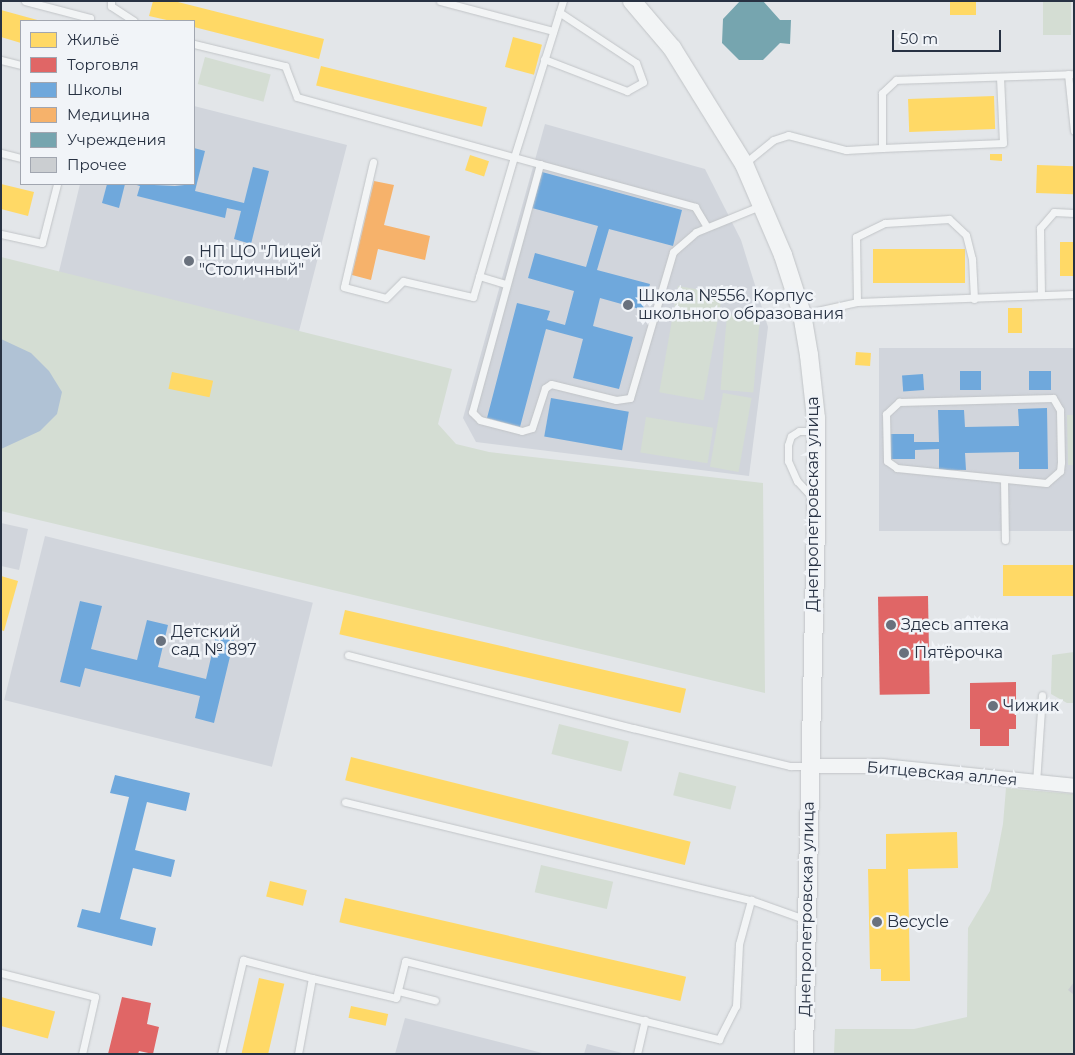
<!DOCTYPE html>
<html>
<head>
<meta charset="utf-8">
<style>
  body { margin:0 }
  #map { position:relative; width:1075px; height:1055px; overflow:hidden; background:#e3e6e9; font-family:Montserrat,sans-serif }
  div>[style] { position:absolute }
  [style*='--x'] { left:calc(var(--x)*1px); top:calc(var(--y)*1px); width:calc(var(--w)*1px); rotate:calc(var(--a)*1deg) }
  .built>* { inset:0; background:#d1d5dc; transform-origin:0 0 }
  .green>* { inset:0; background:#d4ddd3; transform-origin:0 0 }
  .water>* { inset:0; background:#b0c2d5 }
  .homes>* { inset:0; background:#ffd966; transform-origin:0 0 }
  .shops>* { inset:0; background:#e06666; transform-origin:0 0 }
  .schools>* { inset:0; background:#6fa8dc; transform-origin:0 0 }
  .health>* { inset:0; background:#f6b26b }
  .public>* { inset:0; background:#76a5af }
  .building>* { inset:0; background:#cbced1 }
  .roads { filter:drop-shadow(0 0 1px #c1c4c7) drop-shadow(0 0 1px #c1c4c7) }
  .service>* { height:7px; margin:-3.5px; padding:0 3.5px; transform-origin:3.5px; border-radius:3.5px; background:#f2f4f5 }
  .minor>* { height:14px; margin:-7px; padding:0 7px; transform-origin:7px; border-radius:7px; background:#f2f4f5 }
  .tertiary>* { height:18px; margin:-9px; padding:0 9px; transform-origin:9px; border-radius:9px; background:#f2f4f5 }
  .dots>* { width:14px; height:14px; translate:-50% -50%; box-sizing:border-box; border:2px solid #f1f4f8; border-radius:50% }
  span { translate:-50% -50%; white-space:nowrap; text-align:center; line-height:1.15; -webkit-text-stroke:5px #f1f4f8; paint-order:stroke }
  .poi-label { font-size:16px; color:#283243 }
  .left { translate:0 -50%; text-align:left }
  .street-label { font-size:16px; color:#283243 }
  .frame { position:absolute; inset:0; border:2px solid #283243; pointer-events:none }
  .legend { position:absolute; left:20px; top:20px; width:175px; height:165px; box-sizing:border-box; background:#f1f4f8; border:1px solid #a1a6b0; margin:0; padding:6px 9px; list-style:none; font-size:15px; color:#283243 }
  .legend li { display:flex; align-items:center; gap:10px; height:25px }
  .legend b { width:25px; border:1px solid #a1a6b0 }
  .scale { position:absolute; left:892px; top:30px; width:109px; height:22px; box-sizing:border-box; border:2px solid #283243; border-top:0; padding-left:6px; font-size:15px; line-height:18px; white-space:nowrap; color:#283243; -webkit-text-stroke:4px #f1f4f8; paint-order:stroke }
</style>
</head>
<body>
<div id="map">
  <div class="built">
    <div style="clip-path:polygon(194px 106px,347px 145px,288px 374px,50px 309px,80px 184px,194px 184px)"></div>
    <div style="clip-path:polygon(545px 124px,705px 169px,741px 240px,768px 327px,749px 476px,476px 442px,463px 418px)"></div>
    <div style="left:1074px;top:348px;width:183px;height:195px;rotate:90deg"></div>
    <div style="clip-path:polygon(1px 523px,28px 529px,19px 570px,1px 566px)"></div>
    <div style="left:45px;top:536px;width:276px;height:169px;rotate:14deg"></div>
    <div style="clip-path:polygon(405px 1018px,546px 1054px,395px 1054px)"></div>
    <div style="clip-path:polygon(587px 1044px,626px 1054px,584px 1054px)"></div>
  </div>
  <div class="green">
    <div style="left:1043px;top:1px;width:28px;height:34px"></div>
    <div style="left:205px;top:57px;width:68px;height:28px;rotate:15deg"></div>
    <div style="clip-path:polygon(1px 257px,452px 369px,438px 424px,456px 444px,489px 452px,763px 483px,765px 693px,1px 511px)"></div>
    <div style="left:678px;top:286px;width:45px;height:108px;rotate:10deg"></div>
    <div style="left:727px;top:315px;width:33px;height:75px;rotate:5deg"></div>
    <div style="left:723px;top:393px;width:29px;height:75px;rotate:10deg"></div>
    <div style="clip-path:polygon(1067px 415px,1074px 415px,1074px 465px,1068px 465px)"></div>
    <div style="left:646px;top:417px;width:68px;height:36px;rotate:9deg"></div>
    <div style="clip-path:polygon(1074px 652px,1074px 703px,1067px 703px,1051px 694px,1052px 655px)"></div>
    <div style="left:559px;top:724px;width:72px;height:31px;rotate:14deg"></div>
    <div style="left:679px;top:772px;width:59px;height:24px;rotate:14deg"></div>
    <div style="clip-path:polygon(1006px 788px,1074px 794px,1074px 1054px,834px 1054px,835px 1029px,914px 1029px,967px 1017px,968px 928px,990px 891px,1003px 824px)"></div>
    <div style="left:541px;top:865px;width:74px;height:28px;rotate:13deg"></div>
  </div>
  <div class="water">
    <div style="clip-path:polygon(1px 339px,31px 353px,49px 371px,62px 392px,57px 414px,40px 431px,1px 449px)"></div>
  </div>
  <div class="homes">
    <div style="clip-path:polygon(153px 1px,174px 1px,324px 39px,319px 59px,194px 27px,194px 21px,171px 21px,149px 16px)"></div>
    <div style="left:950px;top:1px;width:26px;height:14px"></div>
    <div style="clip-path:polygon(1px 10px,41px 21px,21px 21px,21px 43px,1px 37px)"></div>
    <div style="left:513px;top:37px;width:30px;height:31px;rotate:15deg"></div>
    <div style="left:321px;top:66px;width:171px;height:20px;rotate:14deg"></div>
    <div style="left:994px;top:96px;width:33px;height:86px;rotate:88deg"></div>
    <div style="clip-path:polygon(990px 154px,1002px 154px,1002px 161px,990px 160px)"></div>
    <div style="left:470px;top:155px;width:20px;height:16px;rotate:18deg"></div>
    <div style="left:1037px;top:165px;width:37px;height:28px;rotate:2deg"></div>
    <div style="clip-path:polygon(1px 184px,34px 192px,28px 216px,1px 209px)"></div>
    <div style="left:1074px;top:242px;width:34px;height:14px;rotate:90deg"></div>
    <div style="left:965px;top:249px;width:34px;height:92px;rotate:90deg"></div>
    <div style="left:1008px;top:308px;width:14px;height:25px"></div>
    <div style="left:856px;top:352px;width:15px;height:13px;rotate:4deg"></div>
    <div style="left:172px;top:372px;width:42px;height:17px;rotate:12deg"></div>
    <div style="left:1003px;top:565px;width:71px;height:31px"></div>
    <div style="clip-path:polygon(1px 576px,18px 581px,4px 631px,1px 630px)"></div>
    <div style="left:345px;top:610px;width:350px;height:25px;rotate:13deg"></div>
    <div style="left:351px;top:757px;width:350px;height:24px;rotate:14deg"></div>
    <div style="clip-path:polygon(957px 832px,958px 868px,908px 869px,910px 981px,881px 981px,881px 969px,870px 969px,868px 869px,886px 869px,886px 834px)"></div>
    <div style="left:270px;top:881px;width:38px;height:16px;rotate:14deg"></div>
    <div style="left:345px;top:898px;width:350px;height:25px;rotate:13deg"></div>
    <div style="left:259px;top:978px;width:26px;height:78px;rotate:13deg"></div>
    <div style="left:1px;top:997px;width:56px;height:28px;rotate:15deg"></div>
    <div style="left:351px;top:1006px;width:38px;height:12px;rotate:12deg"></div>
  </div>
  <div class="shops">
    <div style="left:928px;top:596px;width:98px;height:50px;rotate:89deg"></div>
    <div style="clip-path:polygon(1016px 682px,1016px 729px,1009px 729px,1009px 746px,980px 746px,980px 729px,970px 729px,970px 683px)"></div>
    <div style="clip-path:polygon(122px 997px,151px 1003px,147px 1024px,159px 1027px,153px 1054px,139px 1051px,138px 1054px,108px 1054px)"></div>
  </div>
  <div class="schools">
    <div style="clip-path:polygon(194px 148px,205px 151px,195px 191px,244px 203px,253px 167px,269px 171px,251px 244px,234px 239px,241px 211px,227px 208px,225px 218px,137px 196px,140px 186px,133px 184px,175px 186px,194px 184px)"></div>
    <div style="clip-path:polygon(542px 172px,682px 210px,673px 246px,609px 229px,597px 270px,650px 284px,643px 310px,600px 298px,593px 326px,633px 337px,619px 389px,573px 378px,583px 339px,546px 329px,520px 427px,487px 418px,517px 303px,550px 311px,547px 320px,565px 325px,574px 291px,528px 278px,535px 253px,586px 267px,598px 226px,532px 208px)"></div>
    <div style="clip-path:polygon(107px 184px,125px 184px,119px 208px,102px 203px)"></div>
    <div style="left:960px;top:371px;width:21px;height:19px"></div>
    <div style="left:1029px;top:371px;width:22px;height:19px"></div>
    <div style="left:923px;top:374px;width:16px;height:21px;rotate:86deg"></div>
    <div style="left:551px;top:398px;width:79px;height:39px;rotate:10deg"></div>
    <div style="clip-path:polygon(1047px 408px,1048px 469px,1019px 469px,1019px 452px,965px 453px,966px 470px,939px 470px,939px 449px,915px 450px,915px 459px,890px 459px,890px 434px,914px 434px,914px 442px,939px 442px,938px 410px,964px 410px,965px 427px,1019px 426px,1018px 409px)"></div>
    <div style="clip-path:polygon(80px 601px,102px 606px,91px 649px,137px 660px,147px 620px,168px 625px,158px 667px,206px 679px,216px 636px,234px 640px,214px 723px,195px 718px,200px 696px,85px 668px,80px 687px,60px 682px)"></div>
    <div style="clip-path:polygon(115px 775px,190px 793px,186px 811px,147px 802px,135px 850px,175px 860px,171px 877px,133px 868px,120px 919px,156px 928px,152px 946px,77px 927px,82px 909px,100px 913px,129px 797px,110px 793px)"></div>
  </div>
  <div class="health">
    <div style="clip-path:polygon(374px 181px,394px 185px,384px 225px,430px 236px,425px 260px,378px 249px,371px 280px,352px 275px)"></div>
  </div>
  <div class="public">
    <div style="clip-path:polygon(740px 1px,763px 1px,780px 20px,791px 20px,790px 44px,780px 43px,763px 60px,739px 60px,722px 43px,723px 19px)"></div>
  </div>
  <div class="building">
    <div style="clip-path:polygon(1074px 982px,1074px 995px,1068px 990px)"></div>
  </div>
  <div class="roads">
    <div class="service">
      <div style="--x:25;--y:1;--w:67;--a:14.7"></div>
      <div style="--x:90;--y:18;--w:3;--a:108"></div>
      <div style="--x:111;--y:1;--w:5;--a:90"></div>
      <div style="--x:111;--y:6;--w:27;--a:33"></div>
      <div style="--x:440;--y:1;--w:117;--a:14.9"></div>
      <div style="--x:194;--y:44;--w:94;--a:13.6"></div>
      <div style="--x:285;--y:66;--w:33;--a:69"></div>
      <div style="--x:297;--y:97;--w:225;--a:15.5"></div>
      <div style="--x:514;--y:157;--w:164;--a:-72.6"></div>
      <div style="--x:544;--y:59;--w:89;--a:21.1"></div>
      <div style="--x:627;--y:91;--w:18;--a:-29"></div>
      <div style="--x:643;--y:82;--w:20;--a:-110"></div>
      <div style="--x:636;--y:63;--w:92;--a:-146.5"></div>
      <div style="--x:1;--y:60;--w:21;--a:14"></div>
      <div style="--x:1068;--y:74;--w:57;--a:84"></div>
      <div style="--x:882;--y:148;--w:121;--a:-2.4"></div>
      <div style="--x:1003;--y:143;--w:66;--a:-92.6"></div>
      <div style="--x:1;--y:153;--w:21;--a:14"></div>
      <div style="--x:373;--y:162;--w:128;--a:103.1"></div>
      <div style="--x:344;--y:287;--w:43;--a:14.7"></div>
      <div style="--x:386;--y:298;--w:24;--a:-45"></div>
      <div style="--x:403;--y:281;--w:72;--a:12.9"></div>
      <div style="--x:473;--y:297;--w:146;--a:-73.7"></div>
      <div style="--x:514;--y:157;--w:188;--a:15.4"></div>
      <div style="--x:695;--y:207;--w:23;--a:59"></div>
      <div style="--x:745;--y:163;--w:36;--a:-39"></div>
      <div style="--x:773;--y:140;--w:16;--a:-18"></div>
      <div style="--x:788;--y:135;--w:60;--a:14.5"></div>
      <div style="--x:846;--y:150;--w:36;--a:-3"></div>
      <div style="--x:882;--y:148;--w:55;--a:-90"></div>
      <div style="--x:882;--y:93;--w:19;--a:-43"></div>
      <div style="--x:896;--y:80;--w:178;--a:-1.9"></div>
      <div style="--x:540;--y:164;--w:257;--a:105.3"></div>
      <div style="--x:472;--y:412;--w:11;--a:45"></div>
      <div style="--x:480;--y:420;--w:43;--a:14.7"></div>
      <div style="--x:522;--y:431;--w:10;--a:-17"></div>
      <div style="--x:532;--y:428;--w:42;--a:-72"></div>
      <div style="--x:545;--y:388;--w:7;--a:-34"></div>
      <div style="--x:551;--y:384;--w:67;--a:13.8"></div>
      <div style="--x:616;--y:400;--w:14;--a:-8"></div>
      <div style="--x:630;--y:398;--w:152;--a:-73.6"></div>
      <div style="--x:673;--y:252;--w:30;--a:-41"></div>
      <div style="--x:696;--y:232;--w:71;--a:-22.2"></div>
      <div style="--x:1;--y:234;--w:42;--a:12.4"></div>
      <div style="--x:42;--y:243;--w:61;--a:-75.7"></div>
      <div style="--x:479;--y:276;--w:28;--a:17"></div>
      <div style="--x:1041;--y:295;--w:67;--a:-90.9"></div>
      <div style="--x:1040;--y:228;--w:21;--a:-49"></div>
      <div style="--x:1054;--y:212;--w:20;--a:3"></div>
      <div style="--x:857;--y:302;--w:65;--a:-90.9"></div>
      <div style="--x:856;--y:237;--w:32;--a:-26"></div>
      <div style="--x:885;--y:223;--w:64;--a:-3.6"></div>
      <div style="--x:949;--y:219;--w:23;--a:43"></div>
      <div style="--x:966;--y:235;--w:25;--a:76"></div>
      <div style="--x:972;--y:259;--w:40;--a:87.1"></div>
      <div style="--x:803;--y:314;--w:55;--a:-12.5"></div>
      <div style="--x:857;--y:302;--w:217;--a:-2.1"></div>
      <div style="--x:1053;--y:398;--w:14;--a:60"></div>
      <div style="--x:1060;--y:410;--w:52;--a:88.9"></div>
      <div style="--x:1061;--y:462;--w:9;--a:96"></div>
      <div style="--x:1060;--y:471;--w:18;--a:139"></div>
      <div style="--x:1046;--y:483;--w:150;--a:-174.3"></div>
      <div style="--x:897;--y:468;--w:12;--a:-145"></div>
      <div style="--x:887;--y:461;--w:47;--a:-91.2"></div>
      <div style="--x:886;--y:414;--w:18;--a:-43"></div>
      <div style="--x:899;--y:402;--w:154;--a:-1.5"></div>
      <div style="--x:1004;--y:479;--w:61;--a:89.1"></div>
      <div style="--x:813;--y:498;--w:23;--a:-133"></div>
      <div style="--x:797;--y:481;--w:22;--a:-114"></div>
      <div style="--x:788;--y:461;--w:16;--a:-90"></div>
      <div style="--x:788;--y:445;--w:9;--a:-72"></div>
      <div style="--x:791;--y:436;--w:9;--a:-32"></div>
      <div style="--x:799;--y:431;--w:16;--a:0"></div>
      <div style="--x:348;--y:655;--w:294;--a:14.4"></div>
      <div style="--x:633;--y:728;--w:162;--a:13.6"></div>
      <div style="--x:790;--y:766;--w:19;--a:0"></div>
      <div style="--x:1036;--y:783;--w:88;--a:-86.1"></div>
      <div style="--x:345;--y:802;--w:418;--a:13.6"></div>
      <div style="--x:1;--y:973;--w:97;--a:14.3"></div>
      <div style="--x:95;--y:997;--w:58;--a:102.8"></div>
      <div style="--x:398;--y:991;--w:38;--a:14"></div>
      <div style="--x:221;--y:1054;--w:97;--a:-76.8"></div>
      <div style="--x:243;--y:960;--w:71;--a:14.6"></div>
      <div style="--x:298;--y:1054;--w:77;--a:-79.6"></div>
      <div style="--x:312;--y:978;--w:86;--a:13.4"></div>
      <div style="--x:396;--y:998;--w:38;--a:-76"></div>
      <div style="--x:405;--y:961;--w:324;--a:14"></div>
      <div style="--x:719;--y:1039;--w:37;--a:-63"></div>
      <div style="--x:736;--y:1006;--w:62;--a:-87.2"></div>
      <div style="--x:739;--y:944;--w:46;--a:-74.7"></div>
      <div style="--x:751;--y:900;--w:59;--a:19.7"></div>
      <div style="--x:637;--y:1054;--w:35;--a:-77"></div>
    </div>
    <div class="minor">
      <div style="--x:810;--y:766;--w:72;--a:0"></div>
      <div style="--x:882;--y:766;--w:193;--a:5.9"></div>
    </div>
    <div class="tertiary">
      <div style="--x:632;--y:1;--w:62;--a:49.6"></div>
      <div style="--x:672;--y:48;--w:137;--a:58.2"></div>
      <div style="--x:744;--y:164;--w:99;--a:66.8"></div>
      <div style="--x:783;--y:255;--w:62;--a:72.1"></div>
      <div style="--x:802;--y:314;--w:42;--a:80.3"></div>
      <div style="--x:809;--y:355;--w:63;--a:83.7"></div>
      <div style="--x:816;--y:418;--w:106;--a:90"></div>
      <div style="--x:816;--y:524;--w:530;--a:91.3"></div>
    </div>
  </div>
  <div class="dots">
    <div style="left:189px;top:261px;background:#69717d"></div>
    <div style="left:628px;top:305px;background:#69717d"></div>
    <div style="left:891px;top:625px;background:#69717d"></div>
    <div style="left:161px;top:641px;background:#69717d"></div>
    <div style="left:904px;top:653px;background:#69717d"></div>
    <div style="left:993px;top:706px;background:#69717d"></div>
    <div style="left:877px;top:922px;background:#69717d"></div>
  </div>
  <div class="poi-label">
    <span class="left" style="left:199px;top:261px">НП ЦО "Лицей<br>"Столичный"</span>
    <span class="left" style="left:638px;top:305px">Школа №556. Корпус<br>школьного образования</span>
    <span class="left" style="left:901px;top:625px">Здесь аптека</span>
    <span class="left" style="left:171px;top:641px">Детский<br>сад № 897</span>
    <span class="left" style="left:914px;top:653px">Пятёрочка</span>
    <span class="left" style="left:1003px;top:706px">Чижик</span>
    <span class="left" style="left:887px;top:922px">Becycle</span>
  </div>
  <div class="street-label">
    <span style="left:813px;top:504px;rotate:-90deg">Днепропетровская улица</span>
    <span style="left:942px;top:774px;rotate:5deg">Битцевская аллея</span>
    <span style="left:807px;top:909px;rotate:-89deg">Днепропетровская улица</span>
  </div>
  <div class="frame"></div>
  <ul class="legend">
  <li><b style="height:14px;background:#ffd966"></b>Жильё</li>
  <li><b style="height:14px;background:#e06666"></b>Торговля</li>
  <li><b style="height:14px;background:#6fa8dc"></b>Школы</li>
  <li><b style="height:14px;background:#f6b26b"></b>Медицина</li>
  <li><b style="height:14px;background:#76a5af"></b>Учреждения</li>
  <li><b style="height:14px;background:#cbced1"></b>Прочее</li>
  </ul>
  <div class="scale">50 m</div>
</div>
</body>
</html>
